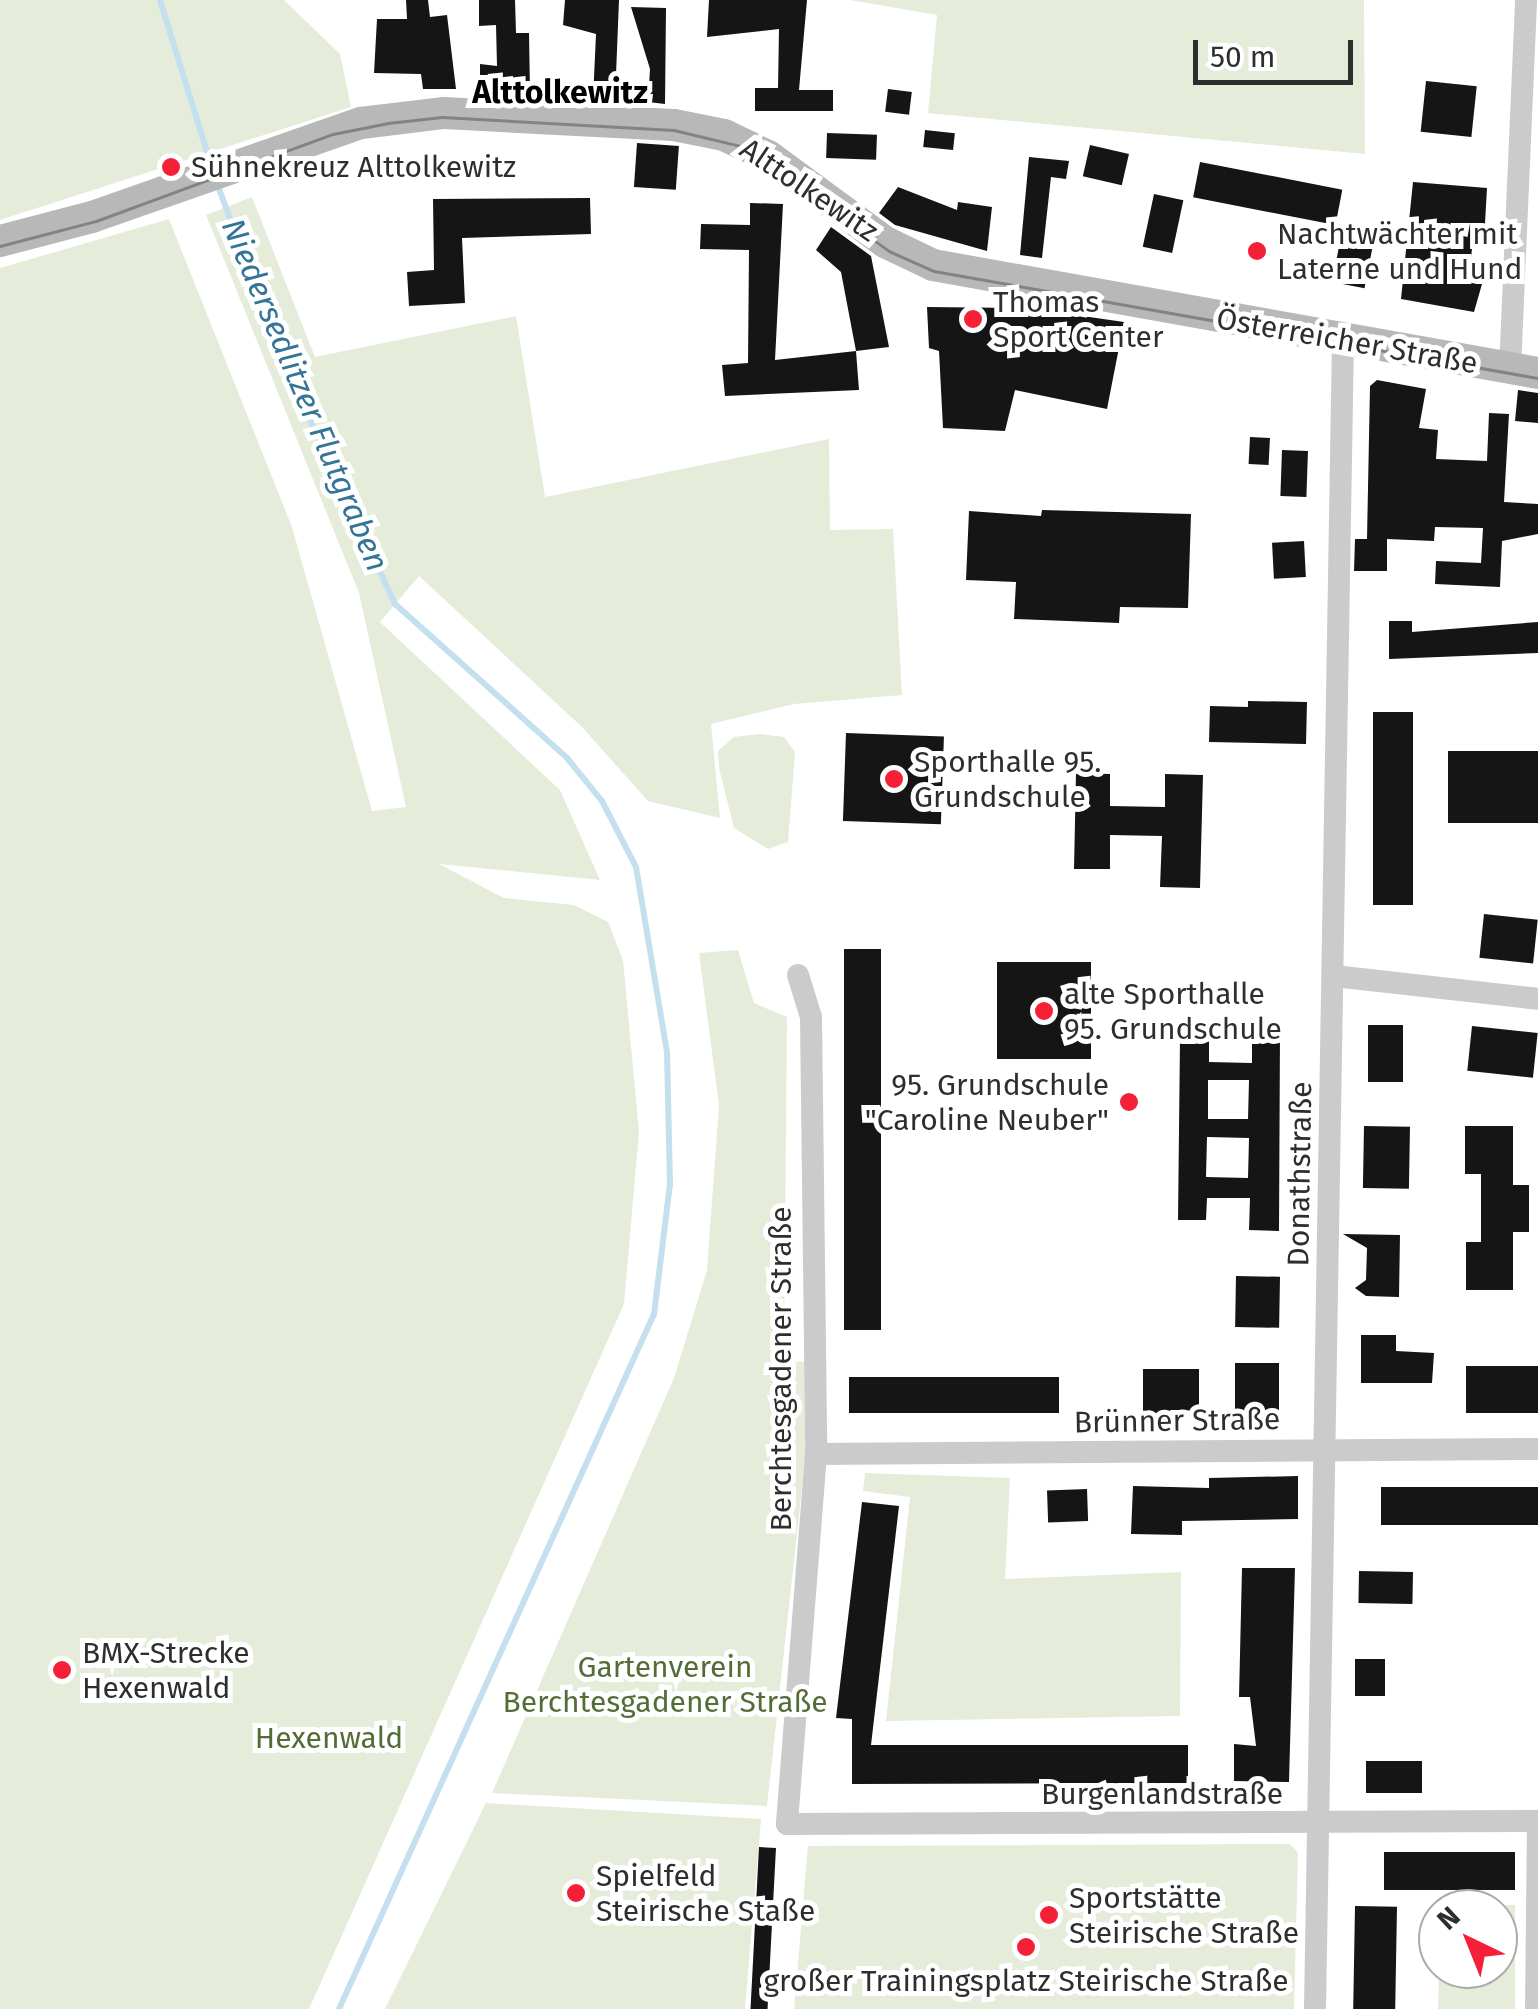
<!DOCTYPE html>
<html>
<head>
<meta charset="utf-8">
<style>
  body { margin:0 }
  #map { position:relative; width:1538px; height:2009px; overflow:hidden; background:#fff; font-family:"Fira Sans",sans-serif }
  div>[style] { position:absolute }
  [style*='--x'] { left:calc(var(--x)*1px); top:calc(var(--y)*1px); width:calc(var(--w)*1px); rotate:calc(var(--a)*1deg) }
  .green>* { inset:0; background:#e5edda }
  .stream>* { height:6px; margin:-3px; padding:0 3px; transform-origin:3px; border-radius:3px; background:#c4e0ef }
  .building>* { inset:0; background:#151515; transform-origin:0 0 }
  .street>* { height:22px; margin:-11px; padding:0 11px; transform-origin:11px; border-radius:11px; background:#cbcbcb }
  .secondary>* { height:32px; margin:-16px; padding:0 16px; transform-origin:16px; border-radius:16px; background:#b8b8b8 }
  .tram>* { height:2.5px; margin:-1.25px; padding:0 1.25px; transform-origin:1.25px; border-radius:1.25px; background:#838383 }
  .dots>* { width:28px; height:28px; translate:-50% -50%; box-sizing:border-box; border:5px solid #fff; border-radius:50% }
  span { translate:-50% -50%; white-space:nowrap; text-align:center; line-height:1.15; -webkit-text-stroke:10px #fff; paint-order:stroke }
  .poi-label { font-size:30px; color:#2e2e2e }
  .left { translate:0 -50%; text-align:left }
  .right { translate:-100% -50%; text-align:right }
  .street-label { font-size:30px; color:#2e2e2e }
  .park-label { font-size:30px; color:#536d37 }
  .neighbourhood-label { font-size:32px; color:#000; font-weight:700 }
  .water-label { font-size:32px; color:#347597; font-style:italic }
  .north { position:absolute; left:1418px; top:1889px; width:100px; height:100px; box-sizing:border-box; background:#fff; border:2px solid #ababab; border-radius:50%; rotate:317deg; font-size:28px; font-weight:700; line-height:40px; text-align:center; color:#2e2e2e }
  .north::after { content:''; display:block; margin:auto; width:35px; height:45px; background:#f61f38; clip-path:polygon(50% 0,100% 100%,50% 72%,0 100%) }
  .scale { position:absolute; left:1193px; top:40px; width:160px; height:45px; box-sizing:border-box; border:5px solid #2e2e2e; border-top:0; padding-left:12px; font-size:30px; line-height:35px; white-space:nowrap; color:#2e2e2e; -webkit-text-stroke:8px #fff; paint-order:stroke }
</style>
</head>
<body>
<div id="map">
  <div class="green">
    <div style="clip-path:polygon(0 0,284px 0,340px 54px,351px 107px,0 220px)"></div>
    <div style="clip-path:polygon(850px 0,1364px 0,1365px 154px,928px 113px,937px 15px)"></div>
    <div style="clip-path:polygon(252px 197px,315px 357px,516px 316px,545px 497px,829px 439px,830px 530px,893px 529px,902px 695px,794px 704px,711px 724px,720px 818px,648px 801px,582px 727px,419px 576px,380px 622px,560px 790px,600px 880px,439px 864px,504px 898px,574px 905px,608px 922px,623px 960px,639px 1132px,624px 1304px,309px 2009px,0 2009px,0 268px,169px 219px,292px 527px,372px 811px,406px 807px,359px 593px,206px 215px)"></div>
    <div style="clip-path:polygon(759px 734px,784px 737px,795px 752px,788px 842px,768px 849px,734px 828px,719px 768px,718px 751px,734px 737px)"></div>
    <div style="clip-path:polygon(738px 950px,754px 1003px,787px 1017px,784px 1361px,806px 1362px,807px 1443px,767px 1806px,492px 1793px,674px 1378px,707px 1270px,719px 1105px,699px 953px)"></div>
    <div style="clip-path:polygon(865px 1473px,1010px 1478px,1005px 1579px,1181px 1572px,1180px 1716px,886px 1721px,910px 1497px,863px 1491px)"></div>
    <div style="clip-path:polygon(486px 1803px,761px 1819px,745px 2009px,385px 2009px)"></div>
    <div style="clip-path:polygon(1290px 1844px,1298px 1853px,1294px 2009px,794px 2009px,808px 1846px)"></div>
    <div style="clip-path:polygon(1515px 1905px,1515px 2009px,1438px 2009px,1439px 1969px,1498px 1969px,1498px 1909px,1440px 1906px)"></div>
  </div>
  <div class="stream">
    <div style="--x:160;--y:0;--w:173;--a:72.8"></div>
    <div style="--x:218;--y:186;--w:178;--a:69.9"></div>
    <div style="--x:279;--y:353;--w:277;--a:65.2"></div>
    <div style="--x:395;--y:604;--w:231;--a:41.8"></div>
    <div style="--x:567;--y:758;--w:55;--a:50.9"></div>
    <div style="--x:602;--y:801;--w:74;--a:62.7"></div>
    <div style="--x:636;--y:867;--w:188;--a:80.5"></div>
    <div style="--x:667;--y:1052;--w:132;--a:88.7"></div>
    <div style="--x:670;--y:1184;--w:131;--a:97"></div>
    <div style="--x:654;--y:1314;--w:763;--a:114.38"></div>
  </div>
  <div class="building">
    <div style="clip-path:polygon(406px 0,428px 0,430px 17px,447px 15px,456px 89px,423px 89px,421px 74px,374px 73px,377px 19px,407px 19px)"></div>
    <div style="clip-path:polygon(479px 0,515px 0,516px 33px,529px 33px,530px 91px,480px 90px,480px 64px,497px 66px,496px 25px,479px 26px)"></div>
    <div style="clip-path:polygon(565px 0,619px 0,615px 100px,593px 99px,596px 34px,563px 25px)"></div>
    <div style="clip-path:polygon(709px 0,807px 0,799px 90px,833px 90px,833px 111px,755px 111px,755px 88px,778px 88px,779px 29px,707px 37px)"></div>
    <div style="clip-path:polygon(631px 7px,666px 8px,665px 104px,648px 102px,650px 69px)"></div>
    <div style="left:1426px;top:81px;width:51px;height:51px;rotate:6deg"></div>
    <div style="left:888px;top:89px;width:24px;height:23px;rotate:7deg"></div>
    <div style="left:925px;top:130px;width:30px;height:17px;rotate:6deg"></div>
    <div style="left:827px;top:133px;width:50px;height:25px;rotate:2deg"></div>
    <div style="left:637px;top:143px;width:42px;height:44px;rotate:4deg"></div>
    <div style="left:1090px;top:145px;width:40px;height:32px;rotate:13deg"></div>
    <div style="clip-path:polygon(1029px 157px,1069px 161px,1066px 179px,1051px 177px,1042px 258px,1020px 255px)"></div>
    <div style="left:1200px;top:162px;width:145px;height:36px;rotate:11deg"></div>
    <div style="clip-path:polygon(1413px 182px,1487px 188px,1484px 241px,1473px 240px,1469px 276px,1484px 277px,1474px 312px,1401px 299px)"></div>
    <div style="clip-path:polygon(898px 187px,957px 210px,958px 202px,992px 207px,987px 251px,895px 225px,879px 213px)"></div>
    <div style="left:1154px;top:194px;width:30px;height:54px;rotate:12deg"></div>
    <div style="clip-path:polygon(590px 198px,591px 234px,462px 238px,465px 303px,409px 306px,407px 272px,434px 270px,433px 199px)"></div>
    <div style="clip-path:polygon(750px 203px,783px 204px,775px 360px,856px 351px,859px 390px,725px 396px,722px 365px,748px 363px,749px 250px,700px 249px,701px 224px,750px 225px)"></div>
    <div style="left:1343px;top:226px;width:33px;height:57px;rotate:11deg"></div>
    <div style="clip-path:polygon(831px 227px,871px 256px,889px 347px,856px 351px,841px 272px,816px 250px)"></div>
    <div style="clip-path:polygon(927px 307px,1027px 308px,1124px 322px,1107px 409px,1015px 390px,1005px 431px,943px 428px,939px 351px,929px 348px)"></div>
    <div style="clip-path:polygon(1377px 380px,1426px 389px,1419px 428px,1438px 430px,1436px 459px,1487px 461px,1489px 413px,1509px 414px,1504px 502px,1538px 504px,1538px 534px,1502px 541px,1500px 587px,1435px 584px,1436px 561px,1481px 563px,1483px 528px,1435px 527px,1434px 541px,1387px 539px,1387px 571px,1354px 571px,1355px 539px,1367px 539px,1370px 386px)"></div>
    <div style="clip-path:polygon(1518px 390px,1538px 393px,1538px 423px,1515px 421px)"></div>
    <div style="left:1250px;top:437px;width:20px;height:27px;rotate:3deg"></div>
    <div style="left:1282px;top:450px;width:26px;height:46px;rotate:2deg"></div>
    <div style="clip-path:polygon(1042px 510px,1191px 514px,1188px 608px,1120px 607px,1119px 623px,1014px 619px,1016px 582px,966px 580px,969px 511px,1041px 516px)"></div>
    <div style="left:1304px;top:541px;width:36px;height:32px;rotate:87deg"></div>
    <div style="clip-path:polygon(1389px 621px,1412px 621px,1412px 632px,1538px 622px,1538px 653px,1389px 659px)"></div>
    <div style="clip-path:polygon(1248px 701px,1307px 702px,1306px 744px,1209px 742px,1210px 706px,1248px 707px)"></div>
    <div style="left:1373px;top:712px;width:40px;height:193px"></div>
    <div style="left:846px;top:733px;width:98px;height:88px;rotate:2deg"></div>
    <div style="left:1538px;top:751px;width:72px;height:90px;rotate:90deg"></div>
    <div style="clip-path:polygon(1076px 773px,1110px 774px,1110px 806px,1165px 807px,1165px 774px,1203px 775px,1200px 888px,1160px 887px,1162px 836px,1110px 835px,1110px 869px,1074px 869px)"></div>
    <div style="left:1484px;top:914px;width:54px;height:44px;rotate:6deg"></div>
    <div style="left:844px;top:949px;width:37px;height:381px"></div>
    <div style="left:997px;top:962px;width:94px;height:97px"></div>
    <div style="left:1368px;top:1025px;width:35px;height:57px"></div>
    <div style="left:1472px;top:1026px;width:66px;height:45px;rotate:6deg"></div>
    <div style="clip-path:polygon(evenodd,1252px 1031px,1280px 1032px,1279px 1231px,1249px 1230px,1250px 1198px,1207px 1198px,1206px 1220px,1178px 1220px,1180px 1039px,1209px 1040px,1209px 1062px,1252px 1063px,1252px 1031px,1208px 1080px,1249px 1080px,1248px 1119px,1208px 1119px,1208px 1080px,1252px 1031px,1207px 1137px,1249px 1138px,1248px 1178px,1206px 1177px,1207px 1137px)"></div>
    <div style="left:1364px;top:1126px;width:46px;height:62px;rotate:1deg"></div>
    <div style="clip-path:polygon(1465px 1126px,1513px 1126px,1513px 1185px,1529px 1185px,1529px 1232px,1513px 1232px,1513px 1290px,1466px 1290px,1466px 1242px,1481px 1242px,1481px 1174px,1465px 1174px)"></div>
    <div style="clip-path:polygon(1343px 1234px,1400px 1235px,1399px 1297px,1366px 1296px,1355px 1288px,1366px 1280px,1367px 1248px)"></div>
    <div style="left:1236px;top:1276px;width:44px;height:51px;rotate:1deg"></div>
    <div style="clip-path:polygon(1361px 1335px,1396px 1335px,1396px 1351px,1434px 1353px,1432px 1383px,1361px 1383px)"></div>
    <div style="left:1235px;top:1363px;width:44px;height:51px"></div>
    <div style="left:1538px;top:1366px;width:47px;height:72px;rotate:90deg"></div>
    <div style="left:1143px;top:1369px;width:56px;height:45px"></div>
    <div style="left:1059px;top:1377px;width:36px;height:210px;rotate:90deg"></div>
    <div style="clip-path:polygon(1298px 1476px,1298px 1519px,1182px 1521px,1182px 1535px,1131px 1534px,1133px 1486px,1209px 1488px,1209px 1478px)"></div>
    <div style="left:1381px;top:1487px;width:157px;height:38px"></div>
    <div style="left:1087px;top:1489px;width:32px;height:40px;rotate:88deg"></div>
    <div style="clip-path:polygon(862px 1502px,899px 1506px,871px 1745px,1188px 1745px,1188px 1783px,852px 1784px,852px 1719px,836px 1718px)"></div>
    <div style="clip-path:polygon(1242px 1568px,1295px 1568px,1289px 1782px,1234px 1781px,1234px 1744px,1256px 1746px,1250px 1697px,1239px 1697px)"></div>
    <div style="left:1359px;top:1571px;width:54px;height:32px;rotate:1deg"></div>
    <div style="left:1355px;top:1659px;width:30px;height:37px"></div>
    <div style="left:1366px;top:1761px;width:56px;height:32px"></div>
    <div style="left:759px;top:1847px;width:17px;height:163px;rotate:3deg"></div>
    <div style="left:1515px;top:1852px;width:38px;height:131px;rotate:90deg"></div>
    <div style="left:1355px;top:1906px;width:42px;height:103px;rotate:1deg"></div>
  </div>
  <div class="street">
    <div style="--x:1510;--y:369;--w:369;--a:-87.5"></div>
    <div style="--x:798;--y:975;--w:44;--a:72.8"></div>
    <div style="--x:811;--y:1017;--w:437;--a:89.3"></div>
    <div style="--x:816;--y:1454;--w:371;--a:94.5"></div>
    <div style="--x:787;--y:1824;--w:751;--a:-0.23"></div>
    <div style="--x:1334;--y:976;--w:205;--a:6.4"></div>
    <div style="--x:816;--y:1454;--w:722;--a:-0.4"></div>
    <div style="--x:1315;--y:2009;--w:1669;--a:-89.04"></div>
    <div style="--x:1536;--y:2009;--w:188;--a:-89.4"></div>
  </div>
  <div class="secondary">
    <div style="--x:0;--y:241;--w:95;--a:-14.6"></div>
    <div style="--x:92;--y:217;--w:285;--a:-19.3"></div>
    <div style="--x:361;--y:123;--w:84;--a:-6.9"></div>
    <div style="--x:444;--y:113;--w:230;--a:3"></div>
    <div style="--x:674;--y:125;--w:51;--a:11.3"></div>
    <div style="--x:724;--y:135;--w:49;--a:25.5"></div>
    <div style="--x:768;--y:156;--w:145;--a:36.3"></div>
    <div style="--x:885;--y:242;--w:53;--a:25.6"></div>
    <div style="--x:933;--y:265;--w:615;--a:10.12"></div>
  </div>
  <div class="tram">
    <div style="--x:0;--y:246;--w:99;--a:-14.6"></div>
    <div style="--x:96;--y:221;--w:252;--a:-20.2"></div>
    <div style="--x:333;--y:134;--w:56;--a:-11.3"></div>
    <div style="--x:388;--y:123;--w:54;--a:-6.3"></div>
    <div style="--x:442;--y:117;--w:232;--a:3.2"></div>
    <div style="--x:674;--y:130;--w:73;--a:13.5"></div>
    <div style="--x:745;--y:147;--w:178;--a:35.8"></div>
    <div style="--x:889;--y:251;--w:49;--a:24"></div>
    <div style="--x:934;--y:271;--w:613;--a:10.05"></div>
  </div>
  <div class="dots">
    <div style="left:171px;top:167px;background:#f61f38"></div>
    <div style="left:1257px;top:251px;background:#f61f38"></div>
    <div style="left:973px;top:319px;background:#f61f38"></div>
    <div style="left:894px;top:779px;background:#f61f38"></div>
    <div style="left:1044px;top:1011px;background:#f61f38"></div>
    <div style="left:1129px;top:1102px;background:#f61f38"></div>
    <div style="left:62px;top:1670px;background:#f61f38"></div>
    <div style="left:576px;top:1893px;background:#f61f38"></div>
    <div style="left:1049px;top:1915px;background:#f61f38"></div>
    <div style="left:1026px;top:1947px;background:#f61f38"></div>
  </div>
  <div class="poi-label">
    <span class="left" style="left:191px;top:167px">Sühnekreuz Alttolkewitz</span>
    <span class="left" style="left:1277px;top:251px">Nachtwächter mit<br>Laterne und Hund</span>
    <span class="left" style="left:993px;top:319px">Thomas<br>Sport Center</span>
    <span class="left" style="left:914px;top:779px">Sporthalle 95.<br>Grundschule</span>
    <span class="left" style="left:1064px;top:1011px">alte Sporthalle<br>95. Grundschule</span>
    <span class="right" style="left:1109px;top:1102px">95. Grundschule<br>"Caroline Neuber"</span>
    <span class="left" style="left:82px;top:1670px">BMX-Strecke<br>Hexenwald</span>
    <span class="left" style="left:596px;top:1893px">Spielfeld<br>Steirische Staße</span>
    <span class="left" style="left:1069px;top:1915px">Sportstätte<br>Steirische Straße</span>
    <span style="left:1026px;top:1981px">großer Trainingsplatz Steirische Straße</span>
  </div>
  <div class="street-label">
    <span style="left:809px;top:190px;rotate:34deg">Alttolkewitz</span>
    <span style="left:1347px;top:341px;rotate:10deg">Österreicher Straße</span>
    <span style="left:1300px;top:1174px;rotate:-89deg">Donathstraße</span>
    <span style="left:781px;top:1369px;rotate:-90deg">Berchtesgadener Straße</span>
    <span style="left:1177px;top:1421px;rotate:-1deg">Brünner Straße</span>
    <span style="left:1162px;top:1794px">Burgenlandstraße</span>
  </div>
  <div class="park-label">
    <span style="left:665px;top:1684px">Gartenverein<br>Berchtesgadener Straße</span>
    <span style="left:329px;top:1738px">Hexenwald</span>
  </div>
  <div class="neighbourhood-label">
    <span style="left:560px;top:92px">Alttolkewitz</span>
  </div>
  <div class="water-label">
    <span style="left:305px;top:395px;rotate:67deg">Niedersedlitzer Flutgraben</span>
  </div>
  <div class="north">N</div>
  <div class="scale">50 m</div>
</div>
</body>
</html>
